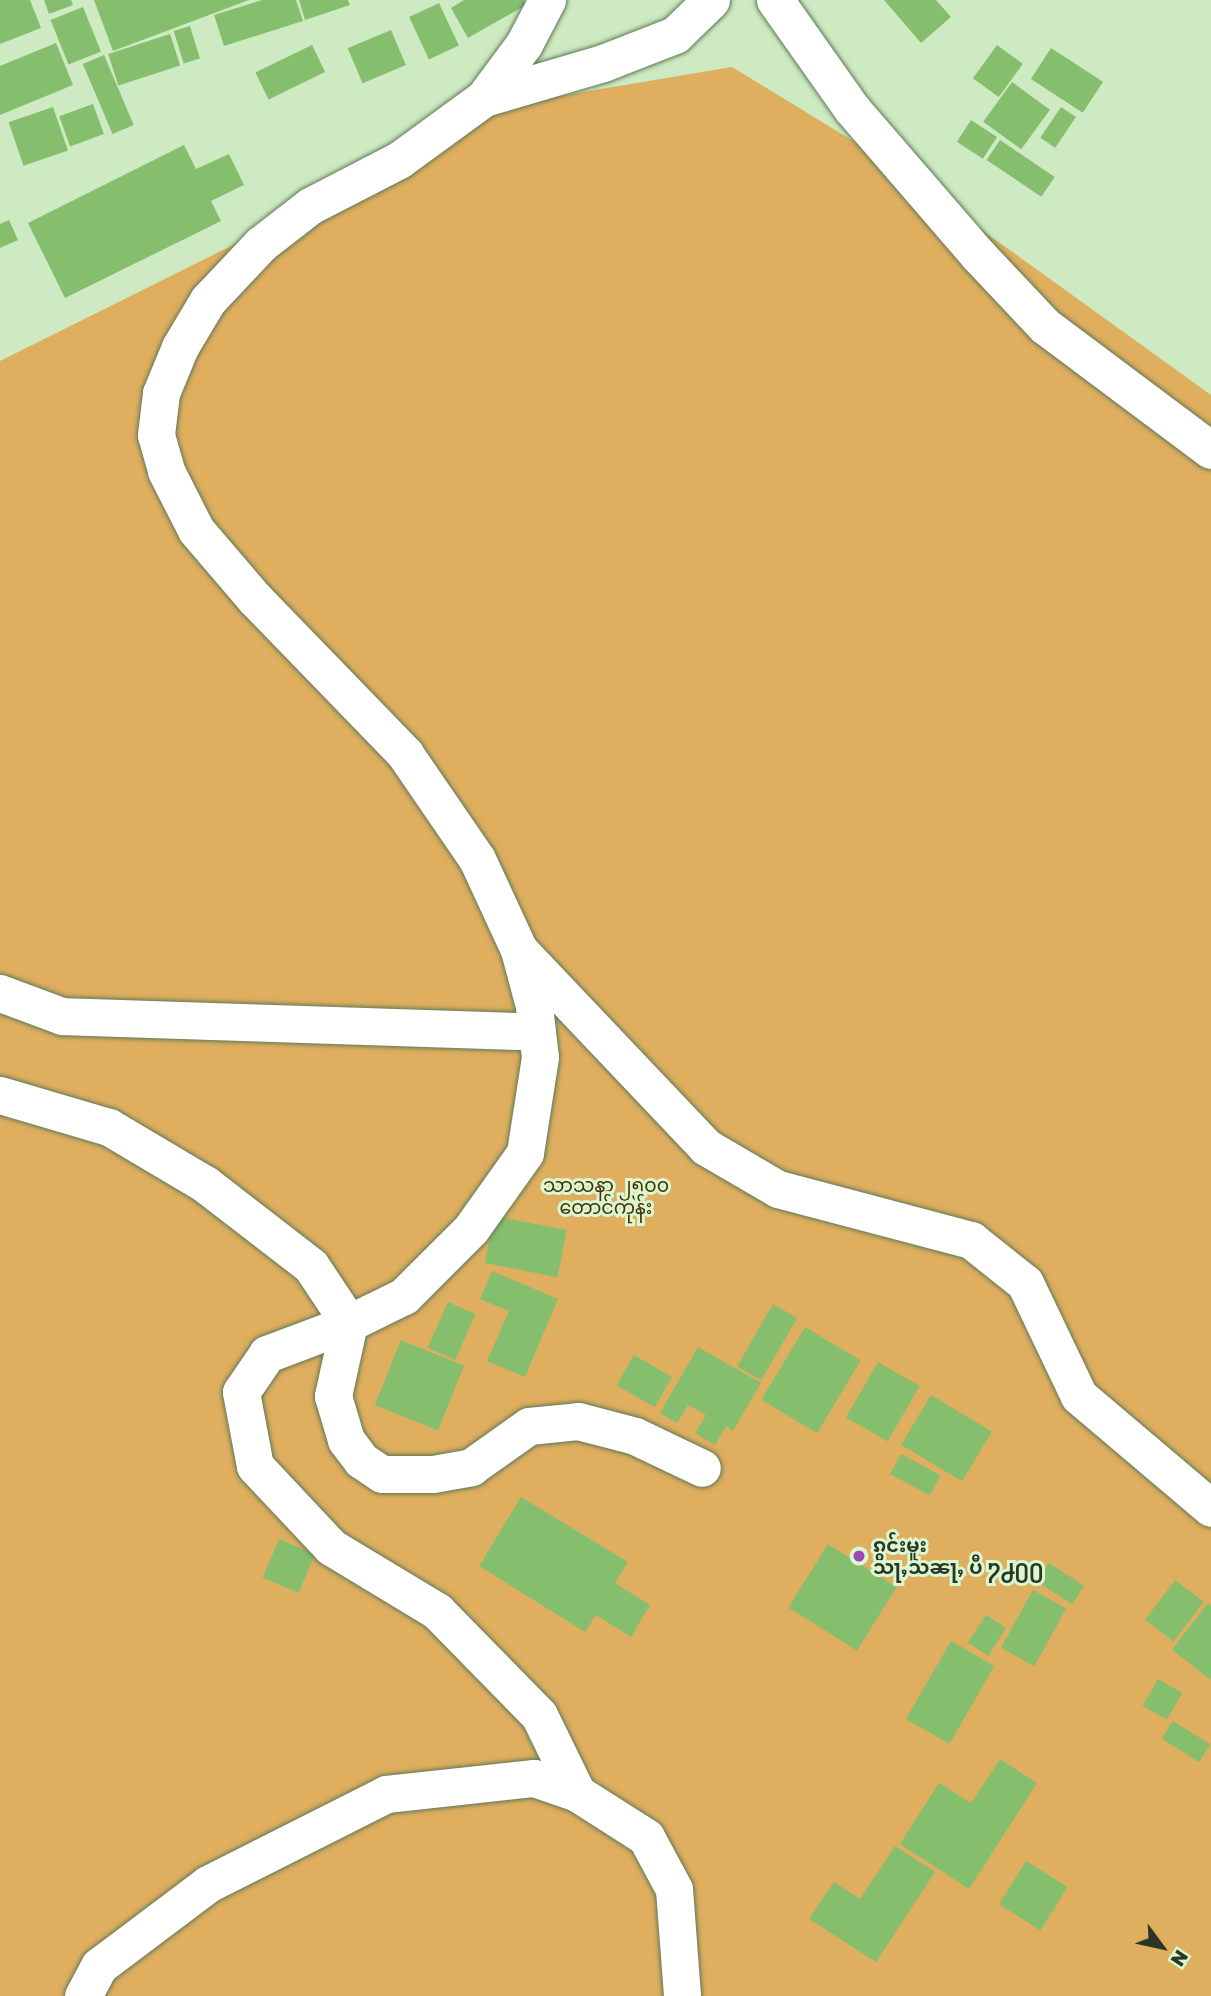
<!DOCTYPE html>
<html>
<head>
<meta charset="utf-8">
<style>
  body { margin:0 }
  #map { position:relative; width:1211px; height:1996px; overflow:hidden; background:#cdeac2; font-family:"Golos Text","Noto Sans Myanmar",sans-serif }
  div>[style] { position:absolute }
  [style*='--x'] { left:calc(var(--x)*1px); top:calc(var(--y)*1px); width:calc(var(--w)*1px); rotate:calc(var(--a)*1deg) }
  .green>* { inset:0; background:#dfae5f }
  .building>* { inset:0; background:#85bf6e; transform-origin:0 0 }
  .roads { filter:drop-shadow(0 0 2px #5f7955) drop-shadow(0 0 2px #5f7955) }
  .minor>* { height:37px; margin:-18.5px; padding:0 18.5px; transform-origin:18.5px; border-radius:18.5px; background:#fff }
  .dots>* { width:19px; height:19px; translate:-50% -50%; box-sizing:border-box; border:4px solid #daf7cf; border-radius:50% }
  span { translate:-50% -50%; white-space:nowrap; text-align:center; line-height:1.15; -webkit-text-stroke:6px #daf7cf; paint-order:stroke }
  .park-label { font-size:19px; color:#463007 }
  .poi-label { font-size:19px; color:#2b3626; font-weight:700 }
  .left { translate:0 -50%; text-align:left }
  .north { position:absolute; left:1127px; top:1912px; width:70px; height:70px; -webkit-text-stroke:5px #daf7cf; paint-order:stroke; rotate:123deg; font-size:19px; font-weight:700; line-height:28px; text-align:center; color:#2b3626 }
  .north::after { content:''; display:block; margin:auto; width:24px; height:32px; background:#2b3626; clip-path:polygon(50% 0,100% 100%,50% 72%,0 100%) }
</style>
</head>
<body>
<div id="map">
  <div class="green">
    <div style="clip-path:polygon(732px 67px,886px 161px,1211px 395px,1211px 1996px,0 1996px,0 361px,518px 103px)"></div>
  </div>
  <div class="building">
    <div style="clip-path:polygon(0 0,30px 0,41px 28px,0 44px)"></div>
    <div style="clip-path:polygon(44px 0,71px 0,73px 5px,49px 14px)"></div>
    <div style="clip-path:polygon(94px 0,249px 0,113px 51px)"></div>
    <div style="clip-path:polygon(262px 0,296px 0,303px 21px,224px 46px,214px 15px)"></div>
    <div style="clip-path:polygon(299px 0,348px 0,350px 5px,305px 20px)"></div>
    <div style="clip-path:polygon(464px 0,523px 0,526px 5px,468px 38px,451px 8px)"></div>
    <div style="clip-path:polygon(884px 0,936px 0,951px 17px,921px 43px)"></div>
    <div style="left:439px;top:3px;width:47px;height:33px;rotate:65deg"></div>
    <div style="left:83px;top:7px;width:48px;height:35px;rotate:68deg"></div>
    <div style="left:190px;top:26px;width:34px;height:17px;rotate:73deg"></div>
    <div style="left:391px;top:30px;width:38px;height:47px;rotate:67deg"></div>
    <div style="left:170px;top:34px;width:33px;height:65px;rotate:72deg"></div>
    <div style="clip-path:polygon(56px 43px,73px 85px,0 115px,0 66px)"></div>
    <div style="left:312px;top:45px;width:30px;height:63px;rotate:64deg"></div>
    <div style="left:997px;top:45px;width:32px;height:41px;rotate:36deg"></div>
    <div style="left:1051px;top:48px;width:62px;height:37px;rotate:33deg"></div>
    <div style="left:104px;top:55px;width:76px;height:23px;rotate:67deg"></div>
    <div style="left:1012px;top:82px;width:47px;height:49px;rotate:36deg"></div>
    <div style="left:93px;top:104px;width:32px;height:36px;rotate:70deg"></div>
    <div style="left:53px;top:107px;width:46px;height:47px;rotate:71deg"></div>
    <div style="left:1061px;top:107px;width:18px;height:37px;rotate:34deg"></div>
    <div style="left:971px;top:120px;width:31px;height:26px;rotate:33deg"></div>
    <div style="left:1000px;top:140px;width:66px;height:24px;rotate:34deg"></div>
    <div style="clip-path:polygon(184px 145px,196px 169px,229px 154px,244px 185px,211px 201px,221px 221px,65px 298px,28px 223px)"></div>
    <div style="clip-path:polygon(9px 220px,18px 240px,0 248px,0 224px)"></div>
    <div style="left:494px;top:1216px;width:74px;height:48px;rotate:11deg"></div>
    <div style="clip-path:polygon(492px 1271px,558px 1299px,525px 1377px,487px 1361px,509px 1311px,480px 1299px)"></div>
    <div style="left:448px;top:1302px;width:30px;height:50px;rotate:24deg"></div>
    <div style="left:773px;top:1304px;width:28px;height:72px;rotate:30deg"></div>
    <div style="left:805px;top:1327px;width:65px;height:85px;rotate:31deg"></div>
    <div style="left:401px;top:1340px;width:68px;height:70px;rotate:22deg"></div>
    <div style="clip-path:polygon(698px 1347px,761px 1383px,733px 1431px,726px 1426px,715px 1445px,695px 1433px,706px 1415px,688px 1405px,677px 1423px,660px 1413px)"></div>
    <div style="left:634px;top:1355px;width:44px;height:35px;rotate:30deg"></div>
    <div style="left:878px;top:1362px;width:48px;height:64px;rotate:30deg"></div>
    <div style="left:931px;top:1395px;width:71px;height:58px;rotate:31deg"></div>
    <div style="left:901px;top:1454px;width:45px;height:23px;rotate:28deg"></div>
    <div style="clip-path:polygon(521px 1497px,628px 1562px,615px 1583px,650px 1605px,631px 1637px,596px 1615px,585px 1632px,479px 1566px)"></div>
    <div style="left:279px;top:1539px;width:39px;height:42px;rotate:23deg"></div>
    <div style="left:828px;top:1544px;width:81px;height:75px;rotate:32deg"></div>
    <div style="left:1049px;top:1563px;width:42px;height:22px;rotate:33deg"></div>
    <div style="left:1175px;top:1580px;width:36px;height:50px;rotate:37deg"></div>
    <div style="left:1033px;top:1590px;width:38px;height:66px;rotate:29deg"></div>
    <div style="clip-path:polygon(1208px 1603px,1211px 1606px,1211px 1680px,1172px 1650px)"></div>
    <div style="left:986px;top:1615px;width:24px;height:33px;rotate:33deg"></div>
    <div style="left:951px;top:1641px;width:50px;height:90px;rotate:30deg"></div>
    <div style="left:1158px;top:1679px;width:28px;height:31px;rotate:30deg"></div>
    <div style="left:1173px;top:1721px;width:44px;height:21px;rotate:32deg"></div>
    <div style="clip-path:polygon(1000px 1759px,1037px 1783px,969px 1889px,900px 1844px,939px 1783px,971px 1803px)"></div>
    <div style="clip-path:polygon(895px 1846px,935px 1872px,876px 1962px,809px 1919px,834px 1882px,860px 1899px)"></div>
    <div style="left:1026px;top:1861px;width:49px;height:51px;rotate:32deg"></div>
  </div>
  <div class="roads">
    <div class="minor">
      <div style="--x:547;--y:0;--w:50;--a:117.6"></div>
      <div style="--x:524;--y:44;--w:67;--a:126.5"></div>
      <div style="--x:484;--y:98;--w:105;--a:143.9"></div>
      <div style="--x:399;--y:160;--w:100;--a:152.7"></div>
      <div style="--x:310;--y:206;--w:62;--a:142.2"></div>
      <div style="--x:261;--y:244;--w:77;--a:133.4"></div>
      <div style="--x:208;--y:300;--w:55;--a:120.8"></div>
      <div style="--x:180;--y:347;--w:50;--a:112.4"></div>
      <div style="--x:161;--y:393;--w:42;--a:96.8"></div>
      <div style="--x:156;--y:435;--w:37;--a:74"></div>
      <div style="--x:166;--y:471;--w:66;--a:63"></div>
      <div style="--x:196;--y:530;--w:91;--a:49.5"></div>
      <div style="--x:255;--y:599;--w:216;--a:45.9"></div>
      <div style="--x:405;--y:754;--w:127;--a:55.6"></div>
      <div style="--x:477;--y:859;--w:100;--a:65.2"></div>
      <div style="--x:519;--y:950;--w:58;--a:75"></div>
      <div style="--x:534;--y:1006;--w:51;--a:83.3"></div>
      <div style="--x:540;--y:1057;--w:97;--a:98.9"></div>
      <div style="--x:525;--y:1153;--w:93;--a:125.4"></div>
      <div style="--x:471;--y:1229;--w:95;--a:135"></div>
      <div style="--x:404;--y:1296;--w:61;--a:153.9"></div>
      <div style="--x:349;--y:1323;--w:88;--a:159.3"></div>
      <div style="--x:267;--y:1354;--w:46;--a:124.4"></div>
      <div style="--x:241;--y:1392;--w:75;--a:79.3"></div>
      <div style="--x:255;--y:1466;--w:111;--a:46.8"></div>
      <div style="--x:331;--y:1547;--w:124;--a:31.1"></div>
      <div style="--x:437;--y:1611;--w:146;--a:45.6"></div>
      <div style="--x:539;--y:1715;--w:87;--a:64"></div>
      <div style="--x:775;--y:0;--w:133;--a:54.8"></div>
      <div style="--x:852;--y:109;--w:193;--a:49.2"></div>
      <div style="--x:978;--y:255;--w:98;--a:46.7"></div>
      <div style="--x:1045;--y:326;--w:207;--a:36.8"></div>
      <div style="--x:484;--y:98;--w:124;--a:-16.4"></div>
      <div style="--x:603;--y:63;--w:77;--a:-21.3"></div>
      <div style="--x:675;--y:35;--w:50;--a:-44.2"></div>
      <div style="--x:521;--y:952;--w:269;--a:46.5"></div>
      <div style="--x:706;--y:1147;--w:83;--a:30.3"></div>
      <div style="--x:778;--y:1189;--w:200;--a:14.8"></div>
      <div style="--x:971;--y:1240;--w:69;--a:38.5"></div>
      <div style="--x:1025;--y:1283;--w:125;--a:64.5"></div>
      <div style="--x:1079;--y:1396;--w:173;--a:40.3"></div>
      <div style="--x:0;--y:993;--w:66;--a:20.4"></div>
      <div style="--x:62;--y:1016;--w:475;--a:1.9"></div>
      <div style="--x:0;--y:1095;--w:114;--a:16.4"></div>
      <div style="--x:109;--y:1127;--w:112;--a:30.7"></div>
      <div style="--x:205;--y:1184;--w:134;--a:37.7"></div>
      <div style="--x:311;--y:1266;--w:69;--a:56.3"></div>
      <div style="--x:349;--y:1323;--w:75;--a:102.4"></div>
      <div style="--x:333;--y:1396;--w:46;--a:73.5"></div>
      <div style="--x:346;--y:1440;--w:25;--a:53"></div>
      <div style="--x:361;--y:1460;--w:25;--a:34"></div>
      <div style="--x:382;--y:1474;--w:51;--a:0"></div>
      <div style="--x:433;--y:1474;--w:39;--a:-10"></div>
      <div style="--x:471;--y:1467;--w:71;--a:-35.3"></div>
      <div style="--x:529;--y:1426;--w:49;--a:-5.8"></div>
      <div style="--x:578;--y:1421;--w:59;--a:14.7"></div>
      <div style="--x:635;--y:1436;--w:74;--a:25.5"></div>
      <div style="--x:83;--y:1996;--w:34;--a:-62"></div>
      <div style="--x:99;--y:1966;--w:136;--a:-37"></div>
      <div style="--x:208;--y:1884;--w:199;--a:-26.8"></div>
      <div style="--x:386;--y:1794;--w:149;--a:-6.2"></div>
      <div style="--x:534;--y:1778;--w:46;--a:19.2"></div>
      <div style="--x:577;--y:1793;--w:82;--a:32.5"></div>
      <div style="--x:646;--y:1837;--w:59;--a:61.7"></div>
      <div style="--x:674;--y:1889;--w:107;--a:85.7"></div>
    </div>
  </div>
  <div class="dots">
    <div style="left:859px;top:1556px;background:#9d4ab8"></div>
  </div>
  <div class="park-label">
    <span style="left:606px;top:1196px">သာသနာ ၂၅၀၀<br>တောင်ကုန်း</span>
  </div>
  <div class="poi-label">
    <span class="left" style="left:873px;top:1556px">ၵွင်းမူး<br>သႃႇသၼႃႇ ပီ ႒႕႐႐</span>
  </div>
  <div class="north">N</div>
</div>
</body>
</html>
